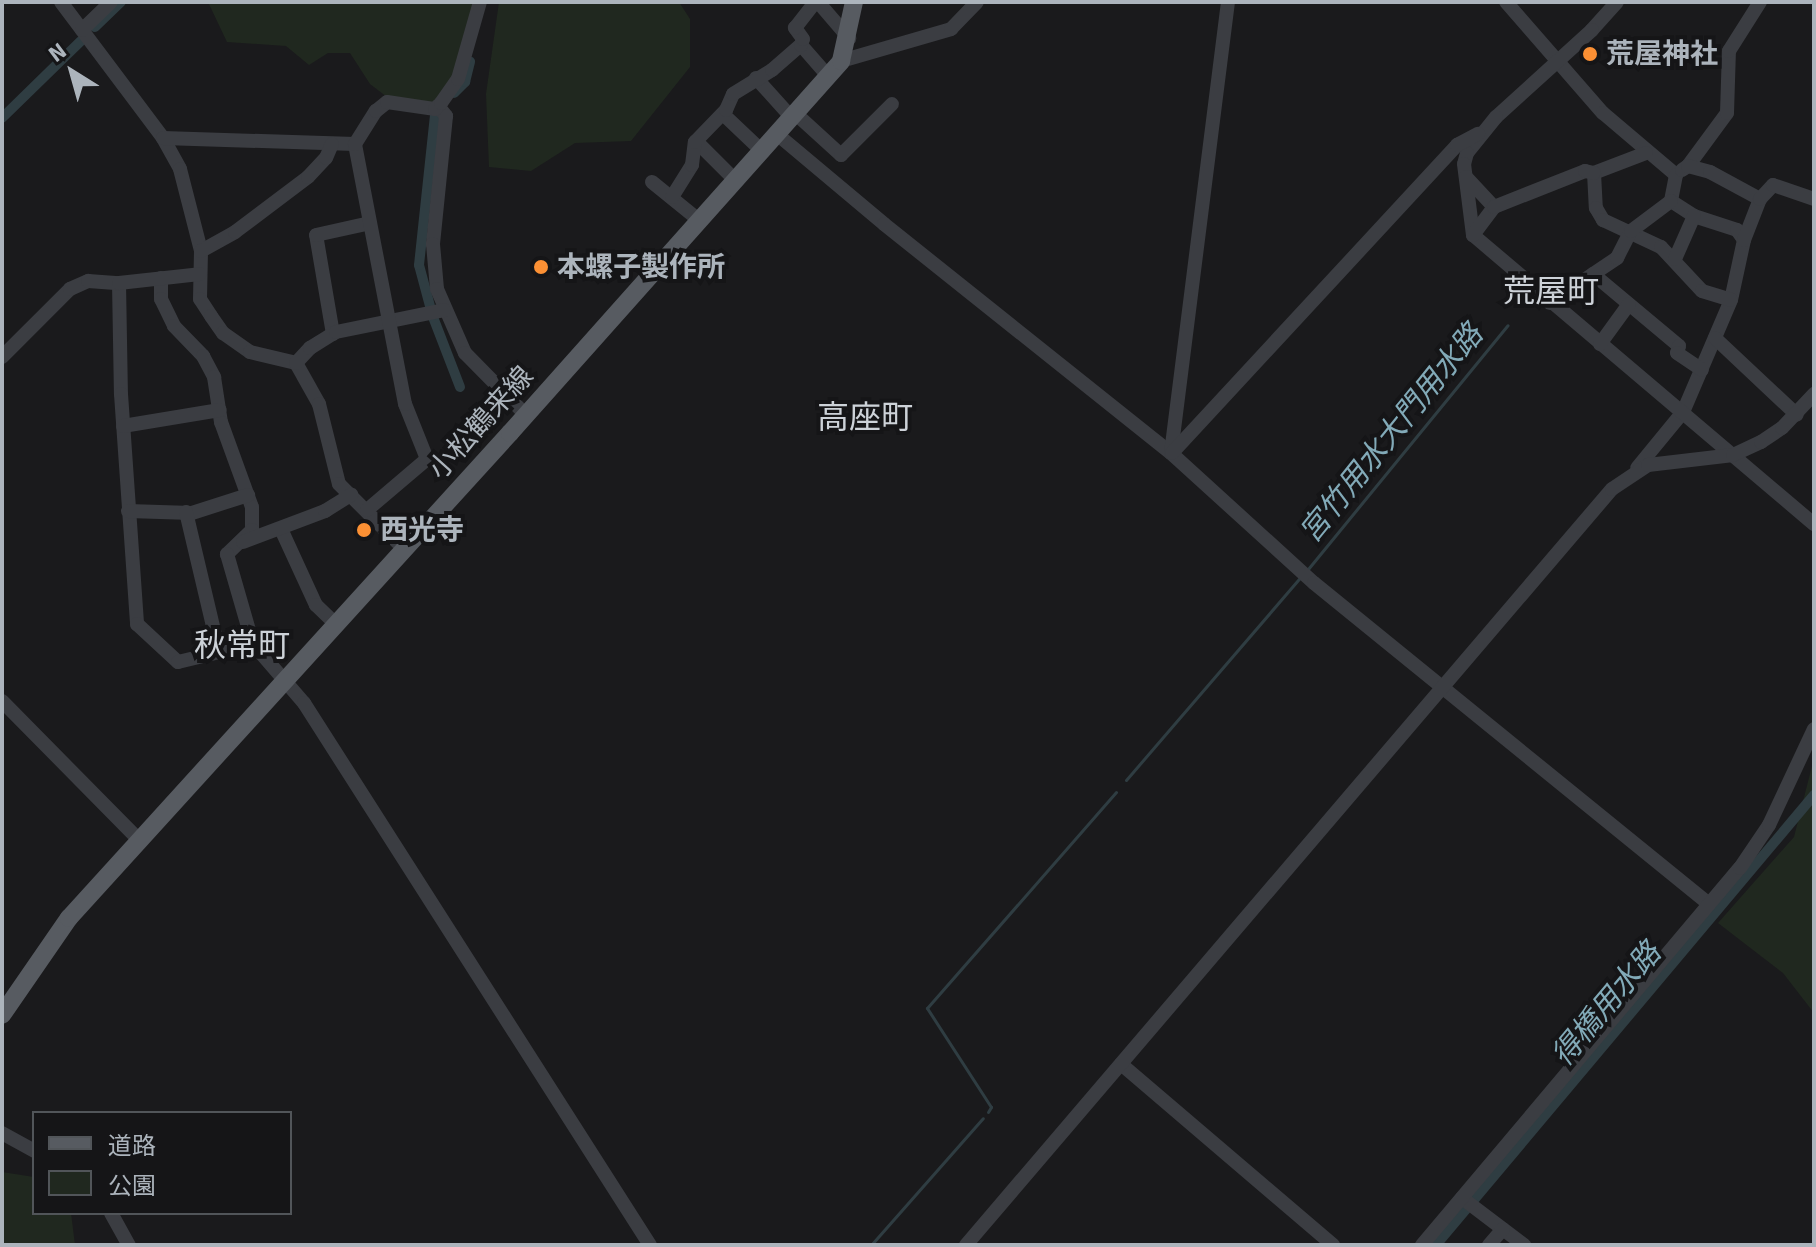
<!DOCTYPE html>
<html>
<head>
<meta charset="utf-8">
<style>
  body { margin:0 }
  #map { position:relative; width:1816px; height:1247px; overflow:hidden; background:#1a1a1c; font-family:Signika,"Noto Sans JP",sans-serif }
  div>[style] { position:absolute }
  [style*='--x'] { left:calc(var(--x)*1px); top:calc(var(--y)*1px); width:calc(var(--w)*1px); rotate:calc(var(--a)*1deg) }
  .green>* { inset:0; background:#20281f }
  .stream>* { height:3px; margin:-1.5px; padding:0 1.5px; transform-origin:1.5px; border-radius:1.5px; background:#2f3d42 }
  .canal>* { height:10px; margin:-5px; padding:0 5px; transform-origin:5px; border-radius:5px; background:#2f3d42 }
  .minor>* { height:14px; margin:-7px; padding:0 7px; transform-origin:7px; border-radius:7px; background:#3b3d42 }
  .major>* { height:18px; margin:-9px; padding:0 9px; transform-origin:9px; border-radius:9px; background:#575b61 }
  .dots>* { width:22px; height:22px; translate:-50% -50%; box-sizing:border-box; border:4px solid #151517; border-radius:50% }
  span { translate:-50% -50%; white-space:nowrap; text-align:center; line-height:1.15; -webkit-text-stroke:8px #151517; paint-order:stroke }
  .poi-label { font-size:28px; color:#acb4bc; font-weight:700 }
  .left { translate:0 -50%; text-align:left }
  .street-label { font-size:28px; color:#acb4bc }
  .water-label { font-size:30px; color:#82aab8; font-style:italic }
  .quarter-label { font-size:32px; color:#cdd2d8 }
  .frame { position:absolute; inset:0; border:4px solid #acb4bc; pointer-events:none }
  .legend { position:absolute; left:32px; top:1111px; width:260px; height:104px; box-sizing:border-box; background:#151517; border:2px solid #515559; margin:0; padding:10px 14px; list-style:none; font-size:24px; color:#acb4bc }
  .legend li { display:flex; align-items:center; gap:16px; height:40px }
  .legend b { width:40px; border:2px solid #515559 }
  .north { position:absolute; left:32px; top:32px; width:80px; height:80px; -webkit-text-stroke:6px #151517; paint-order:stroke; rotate:323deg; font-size:22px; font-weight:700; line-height:32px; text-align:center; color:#acb4bc }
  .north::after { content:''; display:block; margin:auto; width:28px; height:36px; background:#acb4bc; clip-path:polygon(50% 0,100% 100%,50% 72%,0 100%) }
</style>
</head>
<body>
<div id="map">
  <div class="green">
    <div style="clip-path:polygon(208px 2px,475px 2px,458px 74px,433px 104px,387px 97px,370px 84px,350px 53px,328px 53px,309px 65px,286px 46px,227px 42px)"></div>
    <div style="clip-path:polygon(499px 2px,679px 2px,690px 19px,690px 67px,631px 141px,575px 143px,531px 171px,489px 167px,486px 94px)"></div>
    <div style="clip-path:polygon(1814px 758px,1814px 1013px,1783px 973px,1718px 923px,1794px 837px)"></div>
    <div style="clip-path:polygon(2px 1172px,34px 1177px,34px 1213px,71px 1213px,75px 1245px,2px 1245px)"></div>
  </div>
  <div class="stream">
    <div style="--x:1308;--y:569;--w:315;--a:-50.7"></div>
    <div style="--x:1126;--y:780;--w:267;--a:-49.3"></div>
    <div style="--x:988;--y:1112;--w:6;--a:-59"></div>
    <div style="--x:991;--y:1107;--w:118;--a:-122.9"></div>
    <div style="--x:927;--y:1008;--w:287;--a:-48.8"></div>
    <div style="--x:871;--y:1245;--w:169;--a:-48.6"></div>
  </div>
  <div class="canal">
    <div style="--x:95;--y:27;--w:36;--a:-44"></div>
    <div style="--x:454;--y:93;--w:16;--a:-45"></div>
    <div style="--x:465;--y:82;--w:21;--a:-76"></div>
    <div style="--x:2;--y:118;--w:110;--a:-44.3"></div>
    <div style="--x:430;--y:306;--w:42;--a:-105"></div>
    <div style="--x:419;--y:265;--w:151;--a:-83.9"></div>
    <div style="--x:433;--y:317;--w:75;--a:68.9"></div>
    <div style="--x:1436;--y:1245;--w:588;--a:-49.97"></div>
  </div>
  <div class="minor">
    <div style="--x:61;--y:2;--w:170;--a:53.1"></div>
    <div style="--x:163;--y:138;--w:35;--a:61"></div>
    <div style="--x:180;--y:169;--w:85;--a:75.6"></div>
    <div style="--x:201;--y:251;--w:48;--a:91.2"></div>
    <div style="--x:200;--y:299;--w:20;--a:57"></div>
    <div style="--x:211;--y:316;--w:21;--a:55"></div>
    <div style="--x:223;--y:333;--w:33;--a:35"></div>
    <div style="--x:250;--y:352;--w:47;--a:13.4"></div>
    <div style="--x:296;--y:363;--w:47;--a:60.7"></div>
    <div style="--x:319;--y:404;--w:82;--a:76"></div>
    <div style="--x:339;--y:484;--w:92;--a:45"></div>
    <div style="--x:818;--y:2;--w:48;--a:49.3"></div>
    <div style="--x:1506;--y:2;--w:147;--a:48.9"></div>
    <div style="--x:1603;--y:113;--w:96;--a:40.3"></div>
    <div style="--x:1676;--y:175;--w:26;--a:101"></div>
    <div style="--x:1671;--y:201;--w:27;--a:33"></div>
    <div style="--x:1694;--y:216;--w:45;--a:18"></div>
    <div style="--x:1737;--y:230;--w:12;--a:55"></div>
    <div style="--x:1744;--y:240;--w:61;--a:102.2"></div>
    <div style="--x:1731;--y:300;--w:122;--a:113.2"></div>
    <div style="--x:1683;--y:412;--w:72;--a:129.4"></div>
    <div style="--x:1617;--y:2;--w:38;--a:132"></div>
    <div style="--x:1592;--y:30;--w:130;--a:137.8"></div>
    <div style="--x:1496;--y:117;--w:46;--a:128.9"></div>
    <div style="--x:1467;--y:153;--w:11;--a:105"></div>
    <div style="--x:1464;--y:164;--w:72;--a:82.8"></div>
    <div style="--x:1473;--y:235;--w:447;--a:40.3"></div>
    <div style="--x:82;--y:30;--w:40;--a:-44"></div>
    <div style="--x:801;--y:45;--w:41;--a:48.9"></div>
    <div style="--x:841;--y:61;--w:115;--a:-16.2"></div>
    <div style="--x:951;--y:29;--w:37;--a:-46"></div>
    <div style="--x:756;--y:78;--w:54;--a:48"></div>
    <div style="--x:438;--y:106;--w:13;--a:51"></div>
    <div style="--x:446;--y:116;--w:129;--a:95.8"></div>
    <div style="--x:433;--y:244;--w:45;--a:84.9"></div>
    <div style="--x:437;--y:289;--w:70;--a:66.4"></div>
    <div style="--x:465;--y:353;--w:87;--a:45.5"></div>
    <div style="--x:723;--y:114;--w:55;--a:43.5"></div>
    <div style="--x:796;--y:114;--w:61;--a:42.3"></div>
    <div style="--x:841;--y:155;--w:72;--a:-45"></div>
    <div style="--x:778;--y:135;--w:138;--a:40"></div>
    <div style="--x:884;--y:224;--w:367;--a:38.6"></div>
    <div style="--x:1171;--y:453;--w:193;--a:42.3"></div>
    <div style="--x:1314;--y:583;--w:509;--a:39.1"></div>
    <div style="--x:163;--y:138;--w:192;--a:1.8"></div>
    <div style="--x:696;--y:141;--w:57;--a:45"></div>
    <div style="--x:1646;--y:153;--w:56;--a:159"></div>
    <div style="--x:1594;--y:173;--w:35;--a:87"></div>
    <div style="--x:1596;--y:208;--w:14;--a:60"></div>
    <div style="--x:1603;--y:220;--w:64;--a:25"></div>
    <div style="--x:1661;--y:247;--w:60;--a:47"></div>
    <div style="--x:1702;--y:291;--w:30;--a:17"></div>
    <div style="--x:1688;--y:166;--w:66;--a:-53.7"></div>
    <div style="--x:1727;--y:113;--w:62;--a:-88.2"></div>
    <div style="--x:1729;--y:51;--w:58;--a:-57.7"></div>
    <div style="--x:1682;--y:170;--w:7;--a:-34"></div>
    <div style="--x:1688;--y:166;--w:23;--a:15"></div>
    <div style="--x:1710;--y:172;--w:57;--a:28.4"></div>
    <div style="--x:1466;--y:177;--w:41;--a:47"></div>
    <div style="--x:652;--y:182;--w:62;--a:39.1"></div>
    <div style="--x:672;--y:197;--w:38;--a:-58"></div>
    <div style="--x:692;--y:165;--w:23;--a:-83"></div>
    <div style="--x:695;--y:142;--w:45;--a:-45.9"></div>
    <div style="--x:726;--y:110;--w:17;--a:-66"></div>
    <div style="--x:733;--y:94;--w:46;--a:-31.6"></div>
    <div style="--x:772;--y:70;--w:38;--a:-41"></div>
    <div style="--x:801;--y:45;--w:6;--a:-72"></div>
    <div style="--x:803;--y:39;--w:14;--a:-126"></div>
    <div style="--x:795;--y:28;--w:33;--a:-52"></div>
    <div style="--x:1473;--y:235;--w:35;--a:-53"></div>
    <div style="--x:1494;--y:207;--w:98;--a:-21.6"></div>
    <div style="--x:1585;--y:171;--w:9;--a:13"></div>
    <div style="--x:1744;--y:240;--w:44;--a:-68.7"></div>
    <div style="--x:1760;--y:199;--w:19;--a:-47"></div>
    <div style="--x:1773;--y:185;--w:43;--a:18.9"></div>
    <div style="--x:201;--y:251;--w:39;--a:-29"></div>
    <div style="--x:235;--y:232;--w:91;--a:-37"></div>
    <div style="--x:308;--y:177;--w:26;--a:-47"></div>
    <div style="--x:326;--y:158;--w:15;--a:-67"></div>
    <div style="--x:1675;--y:259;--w:47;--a:-66.2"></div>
    <div style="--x:1593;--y:274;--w:112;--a:39.9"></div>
    <div style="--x:1679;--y:346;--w:7;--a:106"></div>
    <div style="--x:1677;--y:353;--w:30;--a:34"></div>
    <div style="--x:161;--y:278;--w:21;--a:90"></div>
    <div style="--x:161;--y:299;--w:30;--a:64"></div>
    <div style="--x:174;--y:326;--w:42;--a:46"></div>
    <div style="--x:203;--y:356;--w:24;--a:62"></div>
    <div style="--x:214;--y:377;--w:46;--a:81.2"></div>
    <div style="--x:221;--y:422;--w:90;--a:70"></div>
    <div style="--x:252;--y:507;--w:23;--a:90"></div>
    <div style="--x:252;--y:530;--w:35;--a:136"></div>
    <div style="--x:227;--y:554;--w:94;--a:73.9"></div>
    <div style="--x:253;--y:644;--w:78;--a:49.2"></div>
    <div style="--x:304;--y:703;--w:643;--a:57.45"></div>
    <div style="--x:119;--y:283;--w:111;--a:89"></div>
    <div style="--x:121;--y:394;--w:231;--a:86"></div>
    <div style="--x:137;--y:624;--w:56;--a:42.8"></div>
    <div style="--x:178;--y:662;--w:77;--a:-13.5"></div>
    <div style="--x:1550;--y:303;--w:81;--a:-33.9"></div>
    <div style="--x:1617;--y:258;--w:30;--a:-63"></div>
    <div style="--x:1631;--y:231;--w:50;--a:-36.9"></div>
    <div style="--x:333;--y:334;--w:100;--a:-99.7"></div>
    <div style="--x:316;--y:235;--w:55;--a:-12.5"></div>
    <div style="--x:1715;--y:338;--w:112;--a:43.2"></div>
    <div style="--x:1600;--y:344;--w:49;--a:-54.1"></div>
    <div style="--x:2;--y:357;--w:96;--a:-45"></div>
    <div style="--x:70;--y:289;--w:20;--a:-24"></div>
    <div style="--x:88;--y:281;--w:31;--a:4"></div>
    <div style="--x:119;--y:283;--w:81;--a:-6.3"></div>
    <div style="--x:296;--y:363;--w:21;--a:-47"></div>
    <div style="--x:310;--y:348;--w:31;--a:-32"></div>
    <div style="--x:336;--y:332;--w:110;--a:-11.5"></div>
    <div style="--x:123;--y:426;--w:98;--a:-9.4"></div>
    <div style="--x:1171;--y:453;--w:455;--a:-82.8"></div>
    <div style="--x:1172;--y:453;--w:420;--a:-47.2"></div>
    <div style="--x:1457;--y:145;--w:24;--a:-28"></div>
    <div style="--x:367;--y:510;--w:79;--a:-40.4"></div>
    <div style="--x:427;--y:459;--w:59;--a:-111.8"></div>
    <div style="--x:405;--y:404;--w:265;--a:-100.9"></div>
    <div style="--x:355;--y:144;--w:39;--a:-58"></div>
    <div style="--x:376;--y:111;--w:14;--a:-39"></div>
    <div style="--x:387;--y:102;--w:49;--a:8.3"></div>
    <div style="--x:435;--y:109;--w:8;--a:-45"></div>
    <div style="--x:441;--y:103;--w:29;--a:-55"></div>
    <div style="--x:458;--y:79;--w:80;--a:-74.1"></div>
    <div style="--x:128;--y:511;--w:64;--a:1.8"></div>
    <div style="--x:192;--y:513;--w:59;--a:-17.8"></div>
    <div style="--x:186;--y:512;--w:144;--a:76.7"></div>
    <div style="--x:281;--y:529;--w:84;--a:65.3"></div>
    <div style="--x:316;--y:605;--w:28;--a:44"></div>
    <div style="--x:243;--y:542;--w:88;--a:-20.7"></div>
    <div style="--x:325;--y:511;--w:31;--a:-32"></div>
    <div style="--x:2;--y:701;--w:197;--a:45.4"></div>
    <div style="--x:1121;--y:1064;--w:279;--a:40.5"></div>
    <div style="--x:2;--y:1133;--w:37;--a:29"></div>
    <div style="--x:1462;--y:1198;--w:78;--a:37.2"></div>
    <div style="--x:111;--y:1213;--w:37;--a:61"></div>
    <div style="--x:966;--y:1245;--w:994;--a:-49.49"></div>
    <div style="--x:1612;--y:489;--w:43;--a:-33.7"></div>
    <div style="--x:1648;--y:465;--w:86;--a:-6.7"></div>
    <div style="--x:1733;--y:455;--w:31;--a:-25"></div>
    <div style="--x:1761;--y:442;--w:25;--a:-34"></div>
    <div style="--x:1782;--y:428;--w:47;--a:-46.7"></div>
    <div style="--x:1422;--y:1245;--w:493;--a:-49.9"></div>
    <div style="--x:1740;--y:868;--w:52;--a:-56"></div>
    <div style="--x:1769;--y:825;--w:106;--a:-64.9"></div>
    <div style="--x:1489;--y:1245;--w:21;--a:-49"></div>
  </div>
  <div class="major">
    <div style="--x:2;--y:1015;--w:118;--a:-55.4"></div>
    <div style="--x:69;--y:918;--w:656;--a:-47.72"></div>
    <div style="--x:510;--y:433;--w:498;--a:-48.3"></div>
    <div style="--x:841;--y:61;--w:60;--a:-77.6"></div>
  </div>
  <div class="dots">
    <div style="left:1590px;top:54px;background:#fb9034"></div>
    <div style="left:541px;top:267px;background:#fb9034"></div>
    <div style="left:364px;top:530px;background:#fb9034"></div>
  </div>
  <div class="poi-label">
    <span class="left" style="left:1606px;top:54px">荒屋神社</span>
    <span class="left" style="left:557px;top:267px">本螺子製作所</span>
    <span class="left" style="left:380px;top:530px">西光寺</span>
  </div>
  <div class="street-label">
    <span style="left:481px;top:423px;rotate:-48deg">小松鶴来線</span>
  </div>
  <div class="water-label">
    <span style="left:1392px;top:434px;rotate:-51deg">宮竹用水大門用水路</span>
    <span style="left:1607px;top:1005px;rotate:-50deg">得橋用水路</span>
  </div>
  <div class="quarter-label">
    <span style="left:1551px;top:292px">荒屋町</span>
    <span style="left:865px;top:418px">高座町</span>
    <span style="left:242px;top:646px">秋常町</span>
  </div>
  <div class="frame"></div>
  <ul class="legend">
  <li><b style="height:10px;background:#575b61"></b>道路</li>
  <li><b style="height:22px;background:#20281f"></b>公園</li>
  </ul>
  <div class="north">N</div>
</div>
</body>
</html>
